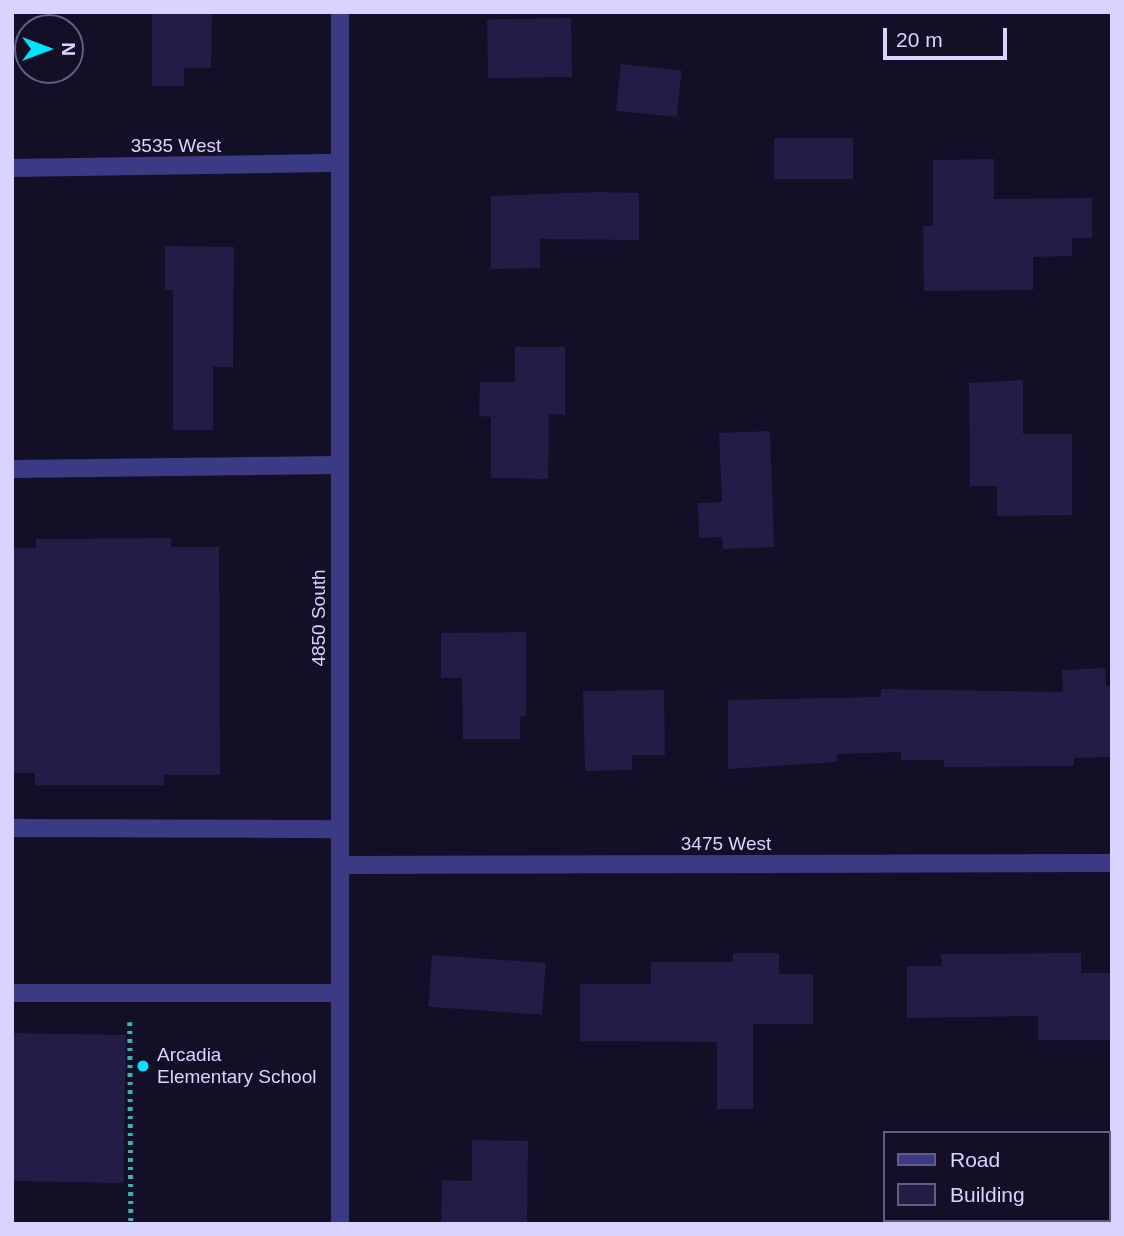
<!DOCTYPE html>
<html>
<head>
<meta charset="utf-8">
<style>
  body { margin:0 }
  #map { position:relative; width:1124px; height:1236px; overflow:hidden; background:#130f26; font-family:Arial,sans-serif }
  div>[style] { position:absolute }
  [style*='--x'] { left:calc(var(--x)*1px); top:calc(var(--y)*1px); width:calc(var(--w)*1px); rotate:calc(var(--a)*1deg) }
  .building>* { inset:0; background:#241b47; transform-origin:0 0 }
  .path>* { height:4.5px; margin-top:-2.25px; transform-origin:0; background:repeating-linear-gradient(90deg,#2fb8b0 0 3.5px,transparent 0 8.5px) }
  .minor>* { height:18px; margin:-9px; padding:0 9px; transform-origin:9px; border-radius:9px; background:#3d3a85 }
  .dots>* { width:19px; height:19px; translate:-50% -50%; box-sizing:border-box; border:4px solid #130f26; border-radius:50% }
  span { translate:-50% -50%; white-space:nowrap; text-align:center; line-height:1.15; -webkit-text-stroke:5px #130f26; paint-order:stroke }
  .street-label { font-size:19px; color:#d9d4ff }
  .poi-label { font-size:19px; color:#d9d4ff }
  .left { translate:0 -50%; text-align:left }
  .frame { position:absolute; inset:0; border:14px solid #d9d4ff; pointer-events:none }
  .legend { position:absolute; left:883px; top:1131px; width:228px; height:91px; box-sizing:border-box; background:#130f26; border:2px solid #625e7d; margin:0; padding:9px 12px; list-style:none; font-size:21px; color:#d9d4ff }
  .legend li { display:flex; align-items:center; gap:14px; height:35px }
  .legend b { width:35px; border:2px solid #625e7d }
  .north { position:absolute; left:14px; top:14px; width:70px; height:70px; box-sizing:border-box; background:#130f26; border:2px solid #625e7d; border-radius:50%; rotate:90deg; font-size:19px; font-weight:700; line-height:28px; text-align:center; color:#d9d4ff }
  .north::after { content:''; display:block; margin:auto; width:24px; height:32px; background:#00e5ff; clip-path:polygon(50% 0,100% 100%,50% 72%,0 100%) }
  .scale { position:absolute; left:883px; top:28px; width:124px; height:32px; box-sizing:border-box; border:4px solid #d9d4ff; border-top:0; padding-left:9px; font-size:21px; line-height:24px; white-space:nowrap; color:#d9d4ff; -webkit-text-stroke:5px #130f26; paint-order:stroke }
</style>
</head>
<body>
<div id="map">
  <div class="building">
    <div style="clip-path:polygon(152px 12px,212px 12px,211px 68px,184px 68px,184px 86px,152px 86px)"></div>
    <div style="left:571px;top:18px;width:59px;height:84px;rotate:89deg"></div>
    <div style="left:621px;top:64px;width:61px;height:47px;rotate:6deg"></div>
    <div style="left:853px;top:138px;width:41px;height:79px;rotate:90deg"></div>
    <div style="clip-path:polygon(994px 159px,994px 199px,1092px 198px,1092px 238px,1072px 238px,1072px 256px,1033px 257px,1033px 290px,924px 291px,923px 226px,933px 226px,933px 160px)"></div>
    <div style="clip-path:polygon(598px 192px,639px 193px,639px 240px,540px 239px,540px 268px,491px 269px,491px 196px)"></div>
    <div style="clip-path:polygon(165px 246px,234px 247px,233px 367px,213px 367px,213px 430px,173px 430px,173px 290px,165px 290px)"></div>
    <div style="clip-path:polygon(515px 347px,565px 347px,565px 415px,549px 414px,548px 479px,491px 478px,491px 417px,479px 416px,480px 382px,515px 382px)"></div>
    <div style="clip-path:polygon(1023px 380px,1023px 434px,1072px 434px,1072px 515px,997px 516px,997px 486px,970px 486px,969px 383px)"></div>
    <div style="clip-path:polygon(770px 431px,774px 547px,723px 549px,722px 537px,699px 538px,698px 503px,722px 502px,719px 433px)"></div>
    <div style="clip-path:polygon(171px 538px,171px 547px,219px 547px,220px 775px,164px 775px,164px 785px,35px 785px,35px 773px,12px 773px,12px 548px,36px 548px,36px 539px)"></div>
    <div style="clip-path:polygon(526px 632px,526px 716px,520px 716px,520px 739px,463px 739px,462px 678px,441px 678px,441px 633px)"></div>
    <div style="clip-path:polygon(1105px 668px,1106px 686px,1112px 686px,1112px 757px,1074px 758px,1074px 766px,944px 767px,944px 760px,901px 760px,901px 752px,837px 754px,837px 762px,728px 769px,728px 700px,881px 697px,881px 689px,1063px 692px,1062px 670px)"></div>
    <div style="clip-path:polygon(664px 690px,665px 755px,632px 755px,632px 770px,585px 771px,583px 691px)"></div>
    <div style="clip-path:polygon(733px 953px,779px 953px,779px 974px,813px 974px,813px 1024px,753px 1024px,753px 1109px,717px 1109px,717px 1042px,580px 1041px,580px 984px,651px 984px,651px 962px,733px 962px)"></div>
    <div style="clip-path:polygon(1081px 953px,1081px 973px,1112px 973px,1112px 1040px,1038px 1040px,1038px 1016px,907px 1018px,907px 966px,942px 966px,941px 954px)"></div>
    <div style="left:432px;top:955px;width:114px;height:52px;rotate:4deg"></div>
    <div style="left:12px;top:1033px;width:114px;height:148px;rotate:1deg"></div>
    <div style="clip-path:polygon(472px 1140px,528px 1141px,527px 1224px,441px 1224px,442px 1180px,472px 1181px)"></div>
  </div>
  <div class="path">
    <div style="--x:130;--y:1022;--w:202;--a:89.7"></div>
  </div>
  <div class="minor">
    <div style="--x:340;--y:12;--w:1212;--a:90"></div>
    <div style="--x:12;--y:168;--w:328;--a:-0.9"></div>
    <div style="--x:12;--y:469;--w:328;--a:-0.7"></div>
    <div style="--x:12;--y:828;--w:328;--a:0.2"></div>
    <div style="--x:340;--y:865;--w:772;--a:-0.15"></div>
    <div style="--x:12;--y:993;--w:328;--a:0"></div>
  </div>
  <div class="dots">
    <div style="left:143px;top:1066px;background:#00e5ff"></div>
  </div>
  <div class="street-label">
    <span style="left:176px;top:146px">3535 West</span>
    <span style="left:319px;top:618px;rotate:-90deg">4850 South</span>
    <span style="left:726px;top:844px">3475 West</span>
  </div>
  <div class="poi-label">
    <span class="left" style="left:157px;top:1066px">Arcadia<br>Elementary School</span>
  </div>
  <div class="frame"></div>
  <ul class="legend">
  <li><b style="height:9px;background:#3d3a85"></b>Road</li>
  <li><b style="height:19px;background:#241b47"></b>Building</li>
  </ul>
  <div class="north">N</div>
  <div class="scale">20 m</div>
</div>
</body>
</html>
